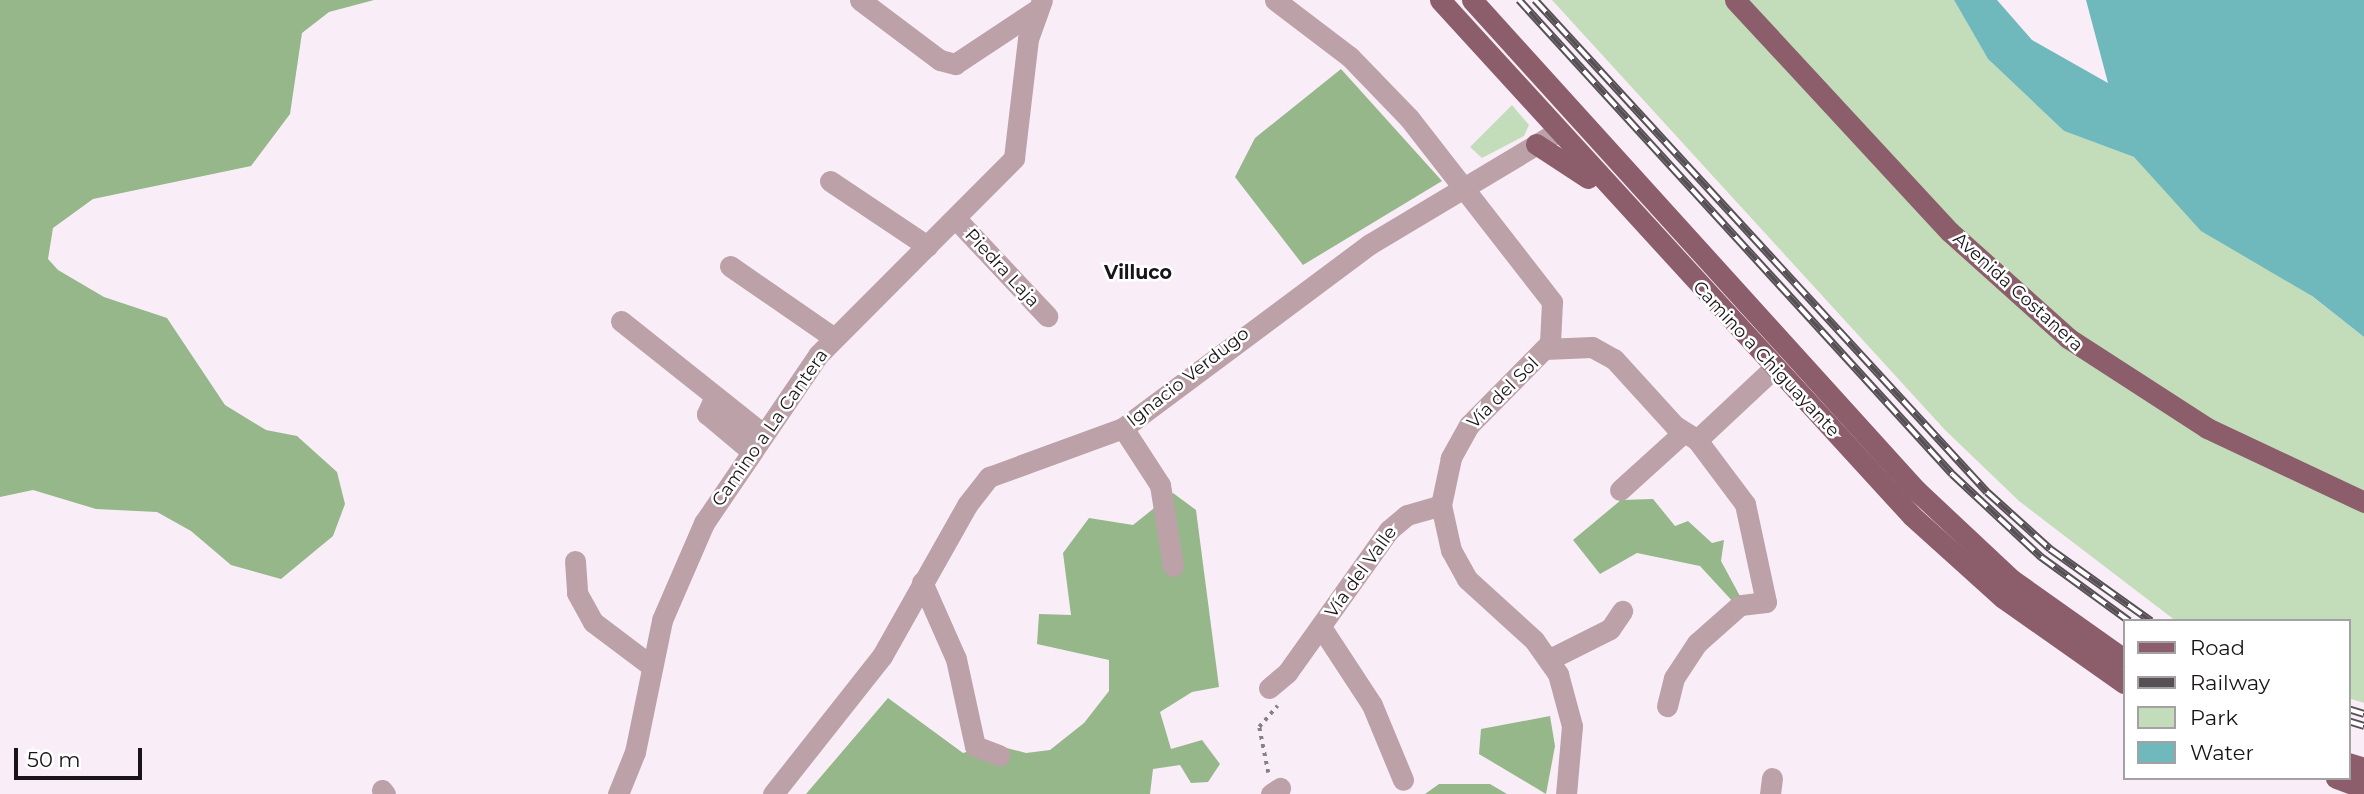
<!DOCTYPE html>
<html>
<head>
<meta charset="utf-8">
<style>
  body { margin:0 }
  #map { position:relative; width:2364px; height:794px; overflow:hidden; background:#f9eef8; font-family:Montserrat,sans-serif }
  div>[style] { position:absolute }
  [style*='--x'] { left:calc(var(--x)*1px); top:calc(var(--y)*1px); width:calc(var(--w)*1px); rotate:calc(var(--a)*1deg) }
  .green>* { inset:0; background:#c3ddba }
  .forest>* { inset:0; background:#95b789 }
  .water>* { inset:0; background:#6fb9bd }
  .path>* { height:3.5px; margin-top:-1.75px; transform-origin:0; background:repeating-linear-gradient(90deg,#878087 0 3.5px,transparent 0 8.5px) }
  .minor>* { height:21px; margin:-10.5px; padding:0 10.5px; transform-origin:10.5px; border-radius:10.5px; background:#bca1a8 }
  .major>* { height:21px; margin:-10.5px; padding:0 10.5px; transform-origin:10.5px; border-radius:10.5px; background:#8c5e6b }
  .rail>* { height:8px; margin-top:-4px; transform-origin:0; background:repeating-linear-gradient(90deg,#fff 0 16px,#575156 0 32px); box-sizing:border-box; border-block:2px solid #575156 }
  span { translate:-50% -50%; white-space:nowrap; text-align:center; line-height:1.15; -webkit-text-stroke:5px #fff; paint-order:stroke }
  .street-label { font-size:18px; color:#181418 }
  .neighbourhood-label { font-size:19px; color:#181418; font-weight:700 }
  .legend { position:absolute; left:2123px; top:619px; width:228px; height:161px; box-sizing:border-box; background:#fff; border:2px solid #a3a1a3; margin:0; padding:9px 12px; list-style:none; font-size:21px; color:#181418 }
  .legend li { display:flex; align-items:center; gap:14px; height:35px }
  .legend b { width:35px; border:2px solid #a3a1a3 }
  .scale { position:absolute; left:14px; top:748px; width:128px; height:32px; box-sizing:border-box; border:4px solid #181418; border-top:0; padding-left:9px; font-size:21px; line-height:24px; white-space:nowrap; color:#181418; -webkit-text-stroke:5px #fff; paint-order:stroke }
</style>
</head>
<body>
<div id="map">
  <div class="green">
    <div style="clip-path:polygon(1552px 0,1954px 0,1988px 59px,2064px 131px,2134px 157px,2364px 337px,2364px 703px,2348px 698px,2348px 621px,2176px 621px,2019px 501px,1945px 430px)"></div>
    <div style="clip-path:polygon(1512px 105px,1529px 125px,1524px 136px,1482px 158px,1470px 147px)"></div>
  </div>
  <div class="forest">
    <div style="clip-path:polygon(0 0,374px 0,329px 12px,302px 33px,290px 114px,251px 166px,93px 199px,53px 228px,48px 259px,58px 270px,104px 297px,167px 318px,225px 405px,266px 430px,297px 436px,337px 472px,345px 504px,333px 536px,281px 579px,231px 565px,191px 531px,157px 512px,96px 509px,33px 490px,0 497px)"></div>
    <div style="clip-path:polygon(1341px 69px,1442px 181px,1303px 265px,1235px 177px,1255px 138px)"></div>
    <div style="clip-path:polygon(1173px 493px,1196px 510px,1219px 687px,1192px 692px,1160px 712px,1171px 749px,1202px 740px,1220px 764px,1208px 782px,1191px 783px,1180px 765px,1153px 769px,1150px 794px,806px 794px,888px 698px,963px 753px,992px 744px,1026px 753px,1050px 750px,1084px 723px,1109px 691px,1109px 660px,1037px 644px,1039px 614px,1071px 615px,1063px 553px,1089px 518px,1133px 525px)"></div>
    <div style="clip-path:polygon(1653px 499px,1675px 526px,1688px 521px,1712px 543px,1724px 540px,1721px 561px,1741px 598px,1735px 604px,1700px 566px,1637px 553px,1600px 574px,1573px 540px,1621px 500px)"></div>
    <div style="clip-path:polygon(1550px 716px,1555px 746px,1546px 794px,1479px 754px,1481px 729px)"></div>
    <div style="clip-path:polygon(1439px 784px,1490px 784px,1507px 794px,1425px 794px)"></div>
  </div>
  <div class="water">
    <div style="clip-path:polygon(1954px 0,1997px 0,2032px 40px,2108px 83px,2086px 0,2364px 0,2364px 337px,2312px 296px,2201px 231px,2134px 157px,2064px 131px,1988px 59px)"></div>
  </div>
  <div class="path">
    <div style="--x:1268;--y:773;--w:47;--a:-101.1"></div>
    <div style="--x:1259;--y:727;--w:28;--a:-49"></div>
  </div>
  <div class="minor">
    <div style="--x:860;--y:0;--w:100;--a:36.9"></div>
    <div style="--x:940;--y:60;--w:16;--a:15"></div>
    <div style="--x:955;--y:64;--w:96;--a:-33.5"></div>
    <div style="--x:1275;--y:0;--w:94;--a:37.2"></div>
    <div style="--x:1350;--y:57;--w:85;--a:46"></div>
    <div style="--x:1409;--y:118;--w:233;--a:52.1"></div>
    <div style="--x:1552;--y:302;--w:41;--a:92.8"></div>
    <div style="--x:1550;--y:343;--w:115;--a:134.6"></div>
    <div style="--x:1469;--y:425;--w:38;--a:119"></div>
    <div style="--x:1451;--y:458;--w:48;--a:102"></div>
    <div style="--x:1441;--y:505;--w:46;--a:77.5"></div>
    <div style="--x:1451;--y:550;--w:33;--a:61"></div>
    <div style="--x:1467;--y:579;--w:91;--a:42.3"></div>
    <div style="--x:1534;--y:640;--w:42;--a:54.8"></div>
    <div style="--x:1558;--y:674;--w:54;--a:74.9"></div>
    <div style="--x:1572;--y:726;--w:68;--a:95"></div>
    <div style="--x:830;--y:181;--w:117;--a:33.8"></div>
    <div style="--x:957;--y:220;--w:132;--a:46.8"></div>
    <div style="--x:730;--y:266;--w:126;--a:34.7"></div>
    <div style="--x:621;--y:321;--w:180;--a:38.5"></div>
    <div style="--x:1545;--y:349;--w:47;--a:-2.4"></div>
    <div style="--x:1592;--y:347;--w:25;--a:29"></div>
    <div style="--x:1614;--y:359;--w:91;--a:47.7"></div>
    <div style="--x:1675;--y:426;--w:26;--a:32"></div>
    <div style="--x:1697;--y:440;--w:80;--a:53.1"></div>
    <div style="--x:1745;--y:504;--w:100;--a:77.9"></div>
    <div style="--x:1766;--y:602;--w:26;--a:173"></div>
    <div style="--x:1740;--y:605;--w:57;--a:138.5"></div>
    <div style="--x:1697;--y:643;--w:42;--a:123.3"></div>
    <div style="--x:1674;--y:678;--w:29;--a:104"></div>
    <div style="--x:715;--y:396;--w:20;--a:114"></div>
    <div style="--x:707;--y:414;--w:56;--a:39.9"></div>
    <div style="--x:1123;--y:428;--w:68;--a:57"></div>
    <div style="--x:1160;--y:485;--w:82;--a:80.9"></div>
    <div style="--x:1697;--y:440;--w:105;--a:-43.1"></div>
    <div style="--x:1620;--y:490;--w:86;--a:-42.2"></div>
    <div style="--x:575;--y:561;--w:32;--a:86"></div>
    <div style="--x:577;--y:593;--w:33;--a:61"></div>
    <div style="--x:593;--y:622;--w:70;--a:36.9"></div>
    <div style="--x:922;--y:582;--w:84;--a:66.2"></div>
    <div style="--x:956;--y:659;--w:89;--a:77.7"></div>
    <div style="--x:975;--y:746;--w:26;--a:21"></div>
    <div style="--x:1321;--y:627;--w:93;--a:56.8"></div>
    <div style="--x:1372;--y:705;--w:81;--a:67.5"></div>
    <div style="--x:1550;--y:659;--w:67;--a:-26.6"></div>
    <div style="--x:1610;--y:629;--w:22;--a:-56"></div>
    <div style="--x:1269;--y:688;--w:23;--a:-40"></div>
    <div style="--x:1287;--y:673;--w:176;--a:-54.5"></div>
    <div style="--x:1389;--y:530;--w:23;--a:-40"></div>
    <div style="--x:1407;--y:515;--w:35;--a:-16"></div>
    <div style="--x:382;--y:790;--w:5;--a:53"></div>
    <div style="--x:618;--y:794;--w:45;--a:-68"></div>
    <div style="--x:635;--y:752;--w:135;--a:-78.4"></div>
    <div style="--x:662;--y:620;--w:106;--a:-66.6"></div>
    <div style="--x:704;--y:523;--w:203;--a:-55.8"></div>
    <div style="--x:818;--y:355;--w:278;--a:-45.1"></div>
    <div style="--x:1014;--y:158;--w:120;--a:-83.3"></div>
    <div style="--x:1028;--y:39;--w:41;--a:-70.3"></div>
    <div style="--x:773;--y:794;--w:176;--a:-51.7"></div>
    <div style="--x:882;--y:656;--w:173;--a:-60.6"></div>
    <div style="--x:967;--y:505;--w:36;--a:-52"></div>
    <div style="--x:989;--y:477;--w:143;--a:-20.1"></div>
    <div style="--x:1123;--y:428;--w:308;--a:-36.7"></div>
    <div style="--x:1370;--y:244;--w:218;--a:-30.9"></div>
    <div style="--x:1271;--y:794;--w:11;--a:-34"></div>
    <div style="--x:1770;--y:794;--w:16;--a:-83"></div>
  </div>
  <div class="major">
    <div style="--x:1440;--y:0;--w:699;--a:47.55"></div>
    <div style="--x:1912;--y:516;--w:122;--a:42"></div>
    <div style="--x:2003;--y:598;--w:148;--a:35.1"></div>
    <div style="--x:1472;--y:0;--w:661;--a:47.82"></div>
    <div style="--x:1916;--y:490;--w:130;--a:43.1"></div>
    <div style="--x:2011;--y:579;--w:138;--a:35.3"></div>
    <div style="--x:1735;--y:0;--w:316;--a:47.2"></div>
    <div style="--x:1950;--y:232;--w:159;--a:41.9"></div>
    <div style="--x:2068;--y:338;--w:166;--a:32.9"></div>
    <div style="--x:2207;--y:428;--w:174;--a:25.2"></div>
    <div style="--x:1536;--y:144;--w:62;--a:33.2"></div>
    <div style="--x:2348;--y:763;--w:17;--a:17"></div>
    <div style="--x:2336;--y:778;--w:30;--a:20"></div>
  </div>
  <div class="rail">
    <div style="--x:1519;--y:0;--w:642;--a:47.59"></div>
    <div style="--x:1952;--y:474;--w:122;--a:43"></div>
    <div style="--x:2041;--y:557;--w:109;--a:36"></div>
    <div style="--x:1535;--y:0;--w:668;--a:47.43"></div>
    <div style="--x:1987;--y:492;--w:85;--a:42.1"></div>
    <div style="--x:2050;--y:549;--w:124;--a:35.5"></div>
    <div style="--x:2348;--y:709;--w:17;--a:17"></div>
    <div style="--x:2348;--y:721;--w:17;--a:17"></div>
  </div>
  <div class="street-label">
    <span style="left:1002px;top:268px;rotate:47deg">Piedra Laja</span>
    <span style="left:2018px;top:292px;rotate:42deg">Avenida Costanera</span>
    <span style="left:1766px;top:359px;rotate:47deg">Camino a Chiguayante</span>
    <span style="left:1188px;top:377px;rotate:-38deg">Ignacio Verdugo</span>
    <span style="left:1503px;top:393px;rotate:-45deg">Vía del Sol</span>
    <span style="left:770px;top:428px;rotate:-55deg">Camino a La Cantera</span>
    <span style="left:1361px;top:572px;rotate:-54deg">Vía del Valle</span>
  </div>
  <div class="neighbourhood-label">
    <span style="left:1138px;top:273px">Villuco</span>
  </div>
  <ul class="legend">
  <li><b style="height:9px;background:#8c5e6b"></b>Road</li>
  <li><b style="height:9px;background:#575156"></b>Railway</li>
  <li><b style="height:19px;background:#c3ddba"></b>Park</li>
  <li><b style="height:19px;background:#6fb9bd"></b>Water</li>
  </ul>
  <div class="scale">50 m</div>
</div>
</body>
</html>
